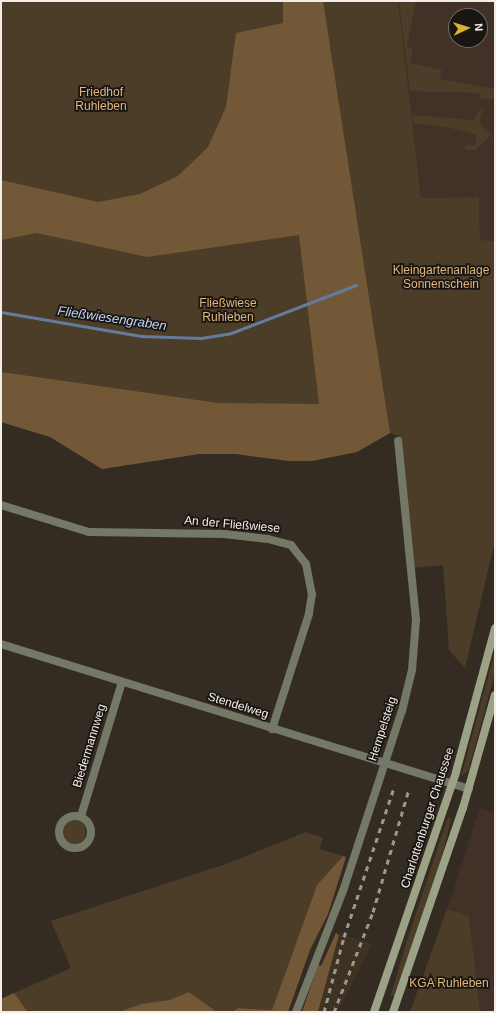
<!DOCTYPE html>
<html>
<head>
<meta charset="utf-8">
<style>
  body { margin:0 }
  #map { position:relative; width:496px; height:1013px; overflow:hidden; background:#342c23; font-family:Arial,sans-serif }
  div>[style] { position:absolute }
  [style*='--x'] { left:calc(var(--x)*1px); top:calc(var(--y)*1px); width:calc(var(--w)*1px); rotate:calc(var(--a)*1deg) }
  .commercial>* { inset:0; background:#423127 }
  .built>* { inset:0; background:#3e3223 }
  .green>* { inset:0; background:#4c3d29 }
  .round { border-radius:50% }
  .forest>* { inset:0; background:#725836 }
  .stream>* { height:3px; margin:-1.5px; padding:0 1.5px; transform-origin:1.5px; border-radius:1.5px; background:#647b9e }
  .street>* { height:8px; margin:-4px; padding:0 4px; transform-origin:4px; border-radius:4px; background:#747867 }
  .street>.ring { margin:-4px; padding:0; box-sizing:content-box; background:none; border:8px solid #747867; border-radius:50% }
  .secondary>* { height:8px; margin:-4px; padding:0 4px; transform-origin:4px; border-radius:4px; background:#9ba286 }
  .rail>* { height:3px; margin-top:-1.5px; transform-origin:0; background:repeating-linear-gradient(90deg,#9d978f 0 5px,transparent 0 10px) }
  span { translate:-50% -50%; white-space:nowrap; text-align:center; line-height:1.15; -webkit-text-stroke:3.5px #191511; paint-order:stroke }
  .park-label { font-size:12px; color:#e3b67d }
  .street-label { font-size:12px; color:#f2ede7 }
  .water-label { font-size:13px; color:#bfd6f8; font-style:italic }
  .frame { position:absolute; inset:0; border:2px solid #f2ede7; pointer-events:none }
  .north { position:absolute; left:448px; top:8px; width:40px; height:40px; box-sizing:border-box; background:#191511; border:1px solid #706b67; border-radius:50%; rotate:86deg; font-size:11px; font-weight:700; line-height:16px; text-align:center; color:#f2ede7 }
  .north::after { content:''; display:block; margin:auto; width:14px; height:18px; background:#dab333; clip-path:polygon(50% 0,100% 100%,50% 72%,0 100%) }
</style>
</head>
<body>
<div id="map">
  <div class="commercial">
    <div style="clip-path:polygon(evenodd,398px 1px,495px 1px,495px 241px,480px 240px,479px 197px,421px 198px,398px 1px,456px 16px,480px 16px,480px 40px,456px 40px,456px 16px)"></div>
    <div style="clip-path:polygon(480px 808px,495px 812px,495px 1012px,480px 1012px,469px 917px,447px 909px)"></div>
  </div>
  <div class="built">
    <div style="clip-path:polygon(340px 933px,372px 944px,338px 1012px,318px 1012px)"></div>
  </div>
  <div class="green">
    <div style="clip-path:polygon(1px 1px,398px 1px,421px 198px,479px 197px,480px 240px,495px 241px,495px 541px,465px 668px,449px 650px,443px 565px,413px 568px,399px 436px,390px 433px,357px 451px,312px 461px,289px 461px,236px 454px,199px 454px,102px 469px,50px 437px,1px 422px)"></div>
    <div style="clip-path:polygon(399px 1px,416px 1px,407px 47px,413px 49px,410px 63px,442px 70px,440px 79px,495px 89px,495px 99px,481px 99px,480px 93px,410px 91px)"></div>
    <div style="clip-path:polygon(483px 106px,480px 120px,481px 126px,491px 135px,475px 150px,465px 150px,465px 145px,475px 146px,477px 135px,446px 127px,413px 123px,412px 115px,474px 120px)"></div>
    <div style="clip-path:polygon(495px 651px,495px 672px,481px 724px,468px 771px,461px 777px)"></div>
    <div style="clip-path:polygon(448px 817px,451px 819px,439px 869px,394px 996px,391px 995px,406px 943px)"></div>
    <div class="round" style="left:62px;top:820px;width:24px;height:24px"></div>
    <div style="clip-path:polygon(306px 832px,323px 838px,319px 849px,343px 856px,317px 885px,272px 1010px,239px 1008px,232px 1012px,217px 1012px,189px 992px,169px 1000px,141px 1004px,119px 1012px,28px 1012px,14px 993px,71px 968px,51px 921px,226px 864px)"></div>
    <div style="clip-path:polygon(447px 909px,469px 916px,480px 1012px,410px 1012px)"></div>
  </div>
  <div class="forest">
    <div style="clip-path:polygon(283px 1px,323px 1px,390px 433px,357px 452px,312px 461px,289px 461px,236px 454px,199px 454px,102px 469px,50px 437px,1px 422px,1px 372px,218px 403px,319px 404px,299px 235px,147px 257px,37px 233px,1px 240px,1px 180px,98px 202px,140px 194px,178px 176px,208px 147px,226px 107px,236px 33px,283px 23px)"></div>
    <div style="clip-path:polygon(343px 856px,346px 857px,328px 914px,310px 950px,288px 1012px,232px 1012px,238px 1008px,272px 1010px,317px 885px)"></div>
    <div style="clip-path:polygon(336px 933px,339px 935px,318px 1012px,302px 1012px,318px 965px,321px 966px)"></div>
    <div style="clip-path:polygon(189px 992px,217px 1012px,119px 1012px,141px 1004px,169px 1000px)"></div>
    <div style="clip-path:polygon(14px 993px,28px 1012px,4px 1012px,1px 1009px,1px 999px)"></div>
  </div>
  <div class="stream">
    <div style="--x:1;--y:312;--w:142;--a:9.7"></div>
    <div style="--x:141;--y:336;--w:60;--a:1.9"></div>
    <div style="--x:201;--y:338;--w:30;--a:-9"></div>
    <div style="--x:231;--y:333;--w:134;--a:-21"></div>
  </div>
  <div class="street">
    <div style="--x:1;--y:505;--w:92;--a:17.1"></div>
    <div style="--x:89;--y:532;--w:135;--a:0.8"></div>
    <div style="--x:224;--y:534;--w:44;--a:6.5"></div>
    <div style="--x:268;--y:539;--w:24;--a:15"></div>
    <div style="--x:291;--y:545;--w:24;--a:52"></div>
    <div style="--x:306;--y:564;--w:31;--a:79"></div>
    <div style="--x:312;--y:594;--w:20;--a:99"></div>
    <div style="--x:309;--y:614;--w:121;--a:107.8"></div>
    <div style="--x:1;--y:644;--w:490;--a:17.2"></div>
    <div class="ring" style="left:59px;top:816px;width:24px;height:24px"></div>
    <div style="--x:81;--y:816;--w:140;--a:-73"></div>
    <div style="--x:296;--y:1012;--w:130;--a:-68.8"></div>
    <div style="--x:343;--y:891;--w:189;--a:-71.9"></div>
    <div style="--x:402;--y:711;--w:42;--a:-76.3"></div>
    <div style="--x:412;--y:670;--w:50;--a:-85.4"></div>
    <div style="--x:416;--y:620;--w:180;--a:-95.7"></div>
  </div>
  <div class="secondary">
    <div style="--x:374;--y:1012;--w:254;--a:-71.1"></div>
    <div style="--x:456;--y:772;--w:149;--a:-74.8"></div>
    <div style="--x:393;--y:1012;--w:216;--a:-71.1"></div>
    <div style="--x:463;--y:808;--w:117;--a:-74.2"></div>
  </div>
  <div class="rail">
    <div style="--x:324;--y:1012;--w:78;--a:-75.1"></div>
    <div style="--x:344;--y:937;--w:160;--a:-71.5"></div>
    <div style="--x:334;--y:1012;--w:107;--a:-68.7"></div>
    <div style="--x:373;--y:912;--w:128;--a:-73.7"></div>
  </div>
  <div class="park-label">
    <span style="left:101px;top:100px">Friedhof<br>Ruhleben</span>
    <span style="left:441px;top:278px">Kleingartenanlage<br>Sonnenschein</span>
    <span style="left:228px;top:311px">Fließwiese<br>Ruhleben</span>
    <span style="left:449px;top:984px">KGA Ruhleben</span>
  </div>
  <div class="street-label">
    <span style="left:232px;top:525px;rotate:5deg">An der Fließwiese</span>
    <span style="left:238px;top:706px;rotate:17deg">Stendelweg</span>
    <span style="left:383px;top:729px;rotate:-72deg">Hempelsteig</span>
    <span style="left:90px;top:746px;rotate:-73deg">Biedermannweg</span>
    <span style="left:428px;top:818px;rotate:-72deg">Charlottenburger Chaussee</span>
  </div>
  <div class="water-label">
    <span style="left:112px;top:319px;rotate:8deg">Fließwiesengraben</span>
  </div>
  <div class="frame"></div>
  <div class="north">N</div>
</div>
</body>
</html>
